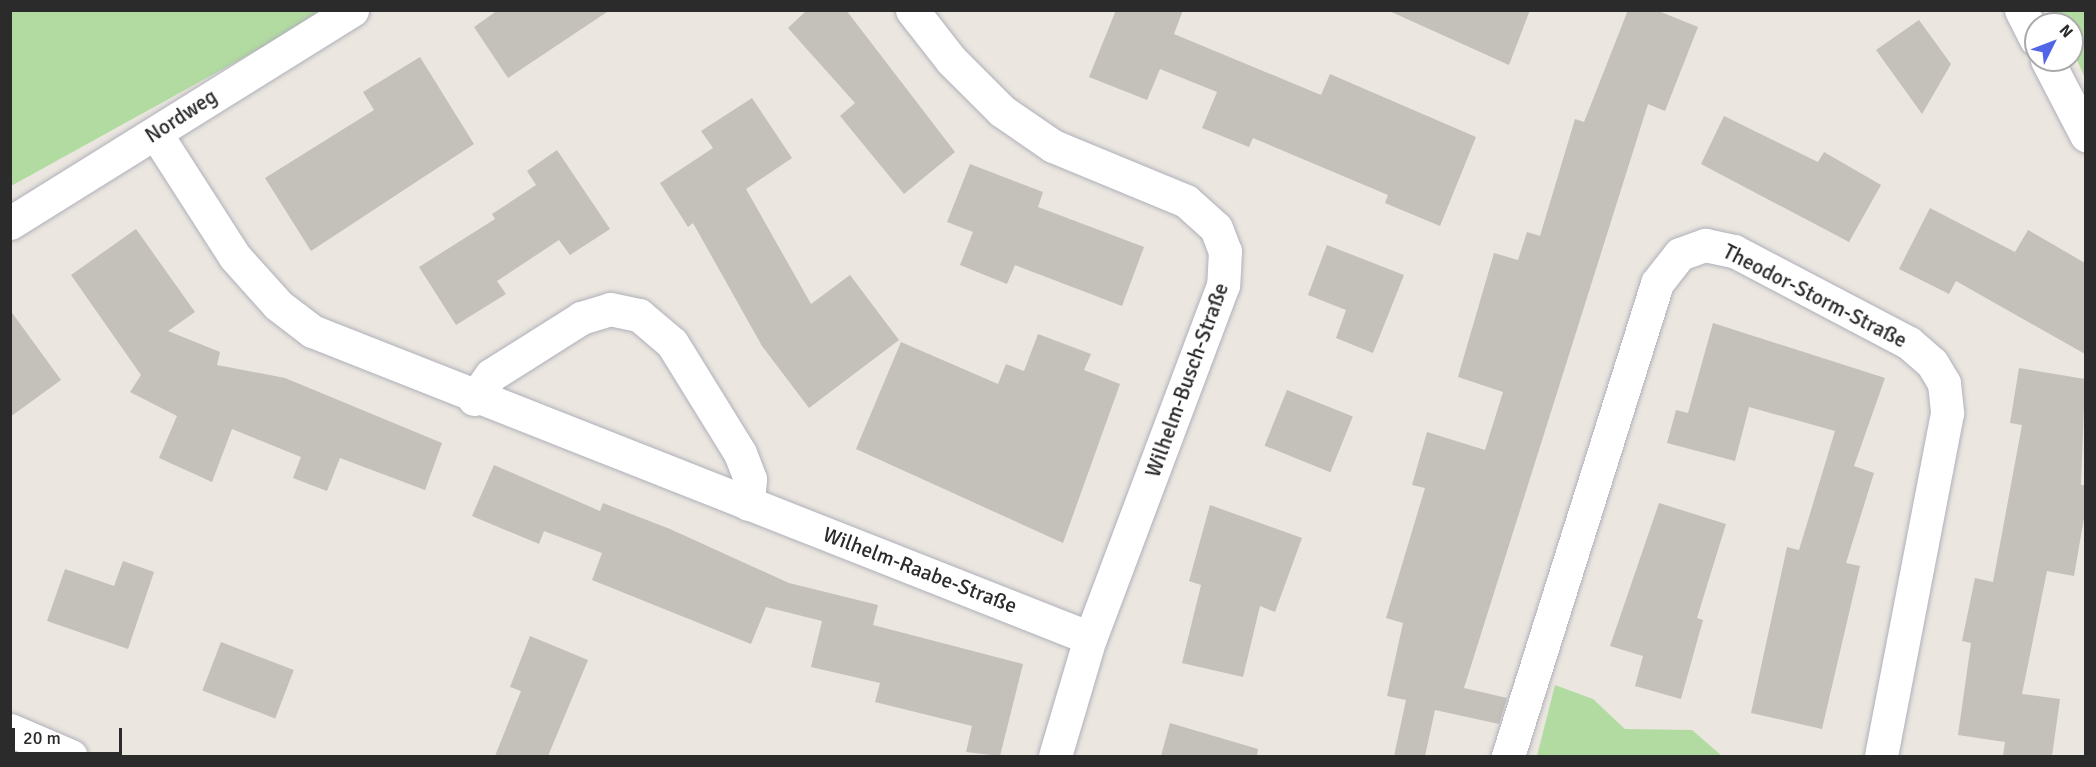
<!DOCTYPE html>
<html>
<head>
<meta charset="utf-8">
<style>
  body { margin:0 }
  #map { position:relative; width:2096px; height:767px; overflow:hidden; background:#ebe6df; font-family:Signika,sans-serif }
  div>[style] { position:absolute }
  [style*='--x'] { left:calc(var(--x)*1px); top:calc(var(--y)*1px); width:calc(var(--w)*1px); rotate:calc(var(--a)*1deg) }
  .green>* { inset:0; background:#b2dba1 }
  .building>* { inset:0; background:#c4c0ba; transform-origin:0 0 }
  .roads { filter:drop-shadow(0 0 2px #afb0ba) drop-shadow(0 0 2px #afb0ba) }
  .minor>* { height:33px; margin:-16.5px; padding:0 16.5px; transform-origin:16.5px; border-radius:16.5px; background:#fff }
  span { translate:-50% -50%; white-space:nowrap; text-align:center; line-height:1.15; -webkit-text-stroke:4.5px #fff; paint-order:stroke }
  .street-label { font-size:21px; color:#2b2b2b }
  .frame { position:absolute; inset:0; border:12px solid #2b2b2b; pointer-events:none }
  .north { position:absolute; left:2024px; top:12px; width:60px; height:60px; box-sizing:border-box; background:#fff; border:2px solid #aaa; border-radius:50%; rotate:48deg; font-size:16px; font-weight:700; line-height:24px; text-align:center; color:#2b2b2b }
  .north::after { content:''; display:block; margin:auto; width:21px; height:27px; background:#5166e6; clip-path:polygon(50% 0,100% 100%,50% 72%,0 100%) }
  .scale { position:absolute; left:12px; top:728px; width:110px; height:27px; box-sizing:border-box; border:3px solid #2b2b2b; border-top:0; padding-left:8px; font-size:18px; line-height:21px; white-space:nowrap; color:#2b2b2b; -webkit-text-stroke:4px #fff; paint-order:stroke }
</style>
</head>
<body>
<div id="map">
  <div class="green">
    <div style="clip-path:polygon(11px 11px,328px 11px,11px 186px)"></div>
    <div style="clip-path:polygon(2054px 11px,2085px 11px,2085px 78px,2072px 49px,2072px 24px,2060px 24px)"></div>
    <div style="clip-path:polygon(1555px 685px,1593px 699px,1625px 729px,1692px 730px,1722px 756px,1537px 756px)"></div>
  </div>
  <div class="building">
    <div style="clip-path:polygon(498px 10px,610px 10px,508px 78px,474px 27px)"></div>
    <div style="clip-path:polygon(807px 10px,846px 10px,955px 152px,904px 194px,840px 116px,855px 103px,788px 28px)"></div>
    <div style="clip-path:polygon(1116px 10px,1183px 10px,1174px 34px,1321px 95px,1330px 74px,1476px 137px,1440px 226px,1385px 203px,1388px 195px,1253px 138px,1249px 147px,1202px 128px,1217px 92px,1160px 69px,1147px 100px,1089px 77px)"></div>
    <div style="clip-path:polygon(1387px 10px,1530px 10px,1509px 65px)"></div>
    <div style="clip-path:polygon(1628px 10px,1656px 10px,1698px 27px,1665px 111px,1648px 104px,1464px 688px,1507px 698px,1499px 724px,1435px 710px,1425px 756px,1394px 756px,1406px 700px,1387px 696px,1403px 623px,1386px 618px,1425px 488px,1412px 485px,1427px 432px,1485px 450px,1503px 392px,1458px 377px,1494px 253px,1518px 260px,1527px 232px,1540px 236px,1575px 119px,1584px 122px)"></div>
    <div style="clip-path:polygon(1919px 20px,1951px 64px,1922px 114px,1876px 50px)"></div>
    <div style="clip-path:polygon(420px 57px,474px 144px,311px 251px,265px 178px,374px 110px,363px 92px)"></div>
    <div style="clip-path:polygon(752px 98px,792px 158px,746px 189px,811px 304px,850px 275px,899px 340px,809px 408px,762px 346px,693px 223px,688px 227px,660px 183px,713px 148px,701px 131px)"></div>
    <div style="clip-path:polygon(1724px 116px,1818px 162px,1824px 152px,1881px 185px,1849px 242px,1701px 164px)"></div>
    <div style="clip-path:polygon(557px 150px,610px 229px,570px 255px,559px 240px,497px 281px,506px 294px,456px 325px,419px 267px,495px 219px,492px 214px,536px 185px,527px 171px)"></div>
    <div style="clip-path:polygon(970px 164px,1043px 192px,1038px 207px,1144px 247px,1122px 306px,1015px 265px,1007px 284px,960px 265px,973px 232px,947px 222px)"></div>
    <div style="clip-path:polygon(1930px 208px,2015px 252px,2028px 230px,2085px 263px,2085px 354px,1956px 281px,1949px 294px,1899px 269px)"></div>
    <div style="clip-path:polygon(136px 229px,195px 312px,168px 331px,220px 352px,217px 365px,285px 378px,442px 443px,425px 490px,340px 458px,327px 491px,293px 478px,301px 457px,232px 429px,212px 482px,159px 458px,177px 416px,130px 392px,141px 375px,71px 275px)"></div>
    <div style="clip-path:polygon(1327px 245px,1404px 275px,1373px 353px,1336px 338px,1346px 310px,1308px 295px)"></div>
    <div style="clip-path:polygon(10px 310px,61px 380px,10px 417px)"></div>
    <div style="clip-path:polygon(1713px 323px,1885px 378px,1854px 466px,1874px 473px,1846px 563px,1860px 566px,1822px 729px,1751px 713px,1787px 547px,1799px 550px,1835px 431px,1749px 407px,1735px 461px,1667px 443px,1676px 410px,1688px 413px)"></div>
    <div style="clip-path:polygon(1038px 334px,1091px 354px,1084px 370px,1120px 384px,1063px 543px,856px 449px,901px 342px,998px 384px,1006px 364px,1024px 371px)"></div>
    <div style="clip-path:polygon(2019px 368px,2085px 379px,2081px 485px,2085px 485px,2085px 512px,2074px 576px,2047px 571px,2022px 694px,2060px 699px,2052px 756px,2003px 756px,2005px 742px,1958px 735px,1971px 643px,1962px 641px,1975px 578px,1993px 582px,2022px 425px,2010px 423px)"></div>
    <div style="left:1287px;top:390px;width:71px;height:60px;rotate:22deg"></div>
    <div style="clip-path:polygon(494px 465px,600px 511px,603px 503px,670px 529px,789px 583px,878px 605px,873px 625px,1023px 664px,1000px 756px,966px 752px,972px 726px,875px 702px,880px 683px,811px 667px,822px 621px,766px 607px,751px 644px,592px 580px,602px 553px,544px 531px,539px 544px,472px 516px)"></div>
    <div style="clip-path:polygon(1659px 503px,1726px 524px,1697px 618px,1703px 620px,1681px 699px,1635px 686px,1643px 656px,1610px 646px)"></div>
    <div style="clip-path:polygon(1210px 505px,1302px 538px,1275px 612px,1260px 606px,1243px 677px,1182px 663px,1201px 585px,1189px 581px)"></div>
    <div style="clip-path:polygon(123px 561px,154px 572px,128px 649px,47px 621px,65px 569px,114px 586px)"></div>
    <div style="clip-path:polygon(530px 636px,588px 660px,548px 756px,495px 756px,521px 691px,510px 687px)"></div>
    <div style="left:221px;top:642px;width:78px;height:52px;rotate:21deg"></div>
    <div style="clip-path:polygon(1170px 723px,1258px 749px,1257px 756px,1161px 756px)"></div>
  </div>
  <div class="roads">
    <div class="minor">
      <div style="--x:912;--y:10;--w:63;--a:52"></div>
      <div style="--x:951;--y:60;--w:72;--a:45"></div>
      <div style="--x:1002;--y:111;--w:62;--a:34.5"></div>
      <div style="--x:1053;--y:146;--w:144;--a:22.5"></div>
      <div style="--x:1186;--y:201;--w:40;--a:42"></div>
      <div style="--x:1216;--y:228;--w:25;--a:69"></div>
      <div style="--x:1225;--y:251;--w:34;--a:93"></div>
      <div style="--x:1223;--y:285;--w:377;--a:110.6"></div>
      <div style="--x:1090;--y:638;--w:123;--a:106.5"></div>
      <div style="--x:2021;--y:10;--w:33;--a:63"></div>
      <div style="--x:2047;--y:60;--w:85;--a:62.5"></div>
      <div style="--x:156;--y:134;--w:146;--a:57.3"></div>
      <div style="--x:235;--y:257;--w:64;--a:48.1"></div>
      <div style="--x:278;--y:305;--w:43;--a:37.4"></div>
      <div style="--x:312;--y:331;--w:836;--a:21.53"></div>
      <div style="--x:10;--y:223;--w:403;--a:-31.9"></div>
      <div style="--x:474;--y:399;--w:29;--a:-55"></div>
      <div style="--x:491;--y:375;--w:107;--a:-32.3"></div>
      <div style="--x:581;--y:318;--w:30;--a:-17"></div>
      <div style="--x:610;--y:309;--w:30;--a:12"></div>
      <div style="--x:639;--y:315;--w:43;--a:40.3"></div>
      <div style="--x:672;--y:343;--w:129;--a:58.3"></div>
      <div style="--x:740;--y:453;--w:28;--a:69"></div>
      <div style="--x:750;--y:479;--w:25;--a:95"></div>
      <div style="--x:10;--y:730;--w:66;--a:23.1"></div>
      <div style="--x:1508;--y:756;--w:496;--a:-72.5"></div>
      <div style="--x:1657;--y:283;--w:37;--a:-52"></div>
      <div style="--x:1680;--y:254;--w:27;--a:-20"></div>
      <div style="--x:1705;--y:245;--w:30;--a:12"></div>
      <div style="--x:1734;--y:251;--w:198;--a:27.7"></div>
      <div style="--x:1909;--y:343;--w:30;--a:41"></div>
      <div style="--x:1932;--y:363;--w:23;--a:59"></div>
      <div style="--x:1944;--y:383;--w:30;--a:84"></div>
      <div style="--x:1947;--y:413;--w:349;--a:100.9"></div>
    </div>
  </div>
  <div class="street-label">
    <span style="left:181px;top:116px;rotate:-33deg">Nordweg</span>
    <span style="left:1815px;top:296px;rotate:27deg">Theodor-Storm-Straße</span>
    <span style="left:1187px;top:380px;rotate:-70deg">Wilhelm-Busch-Straße</span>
    <span style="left:920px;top:570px;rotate:21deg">Wilhelm-Raabe-Straße</span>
  </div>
  <div class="frame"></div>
  <div class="north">N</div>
  <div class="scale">20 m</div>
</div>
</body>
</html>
